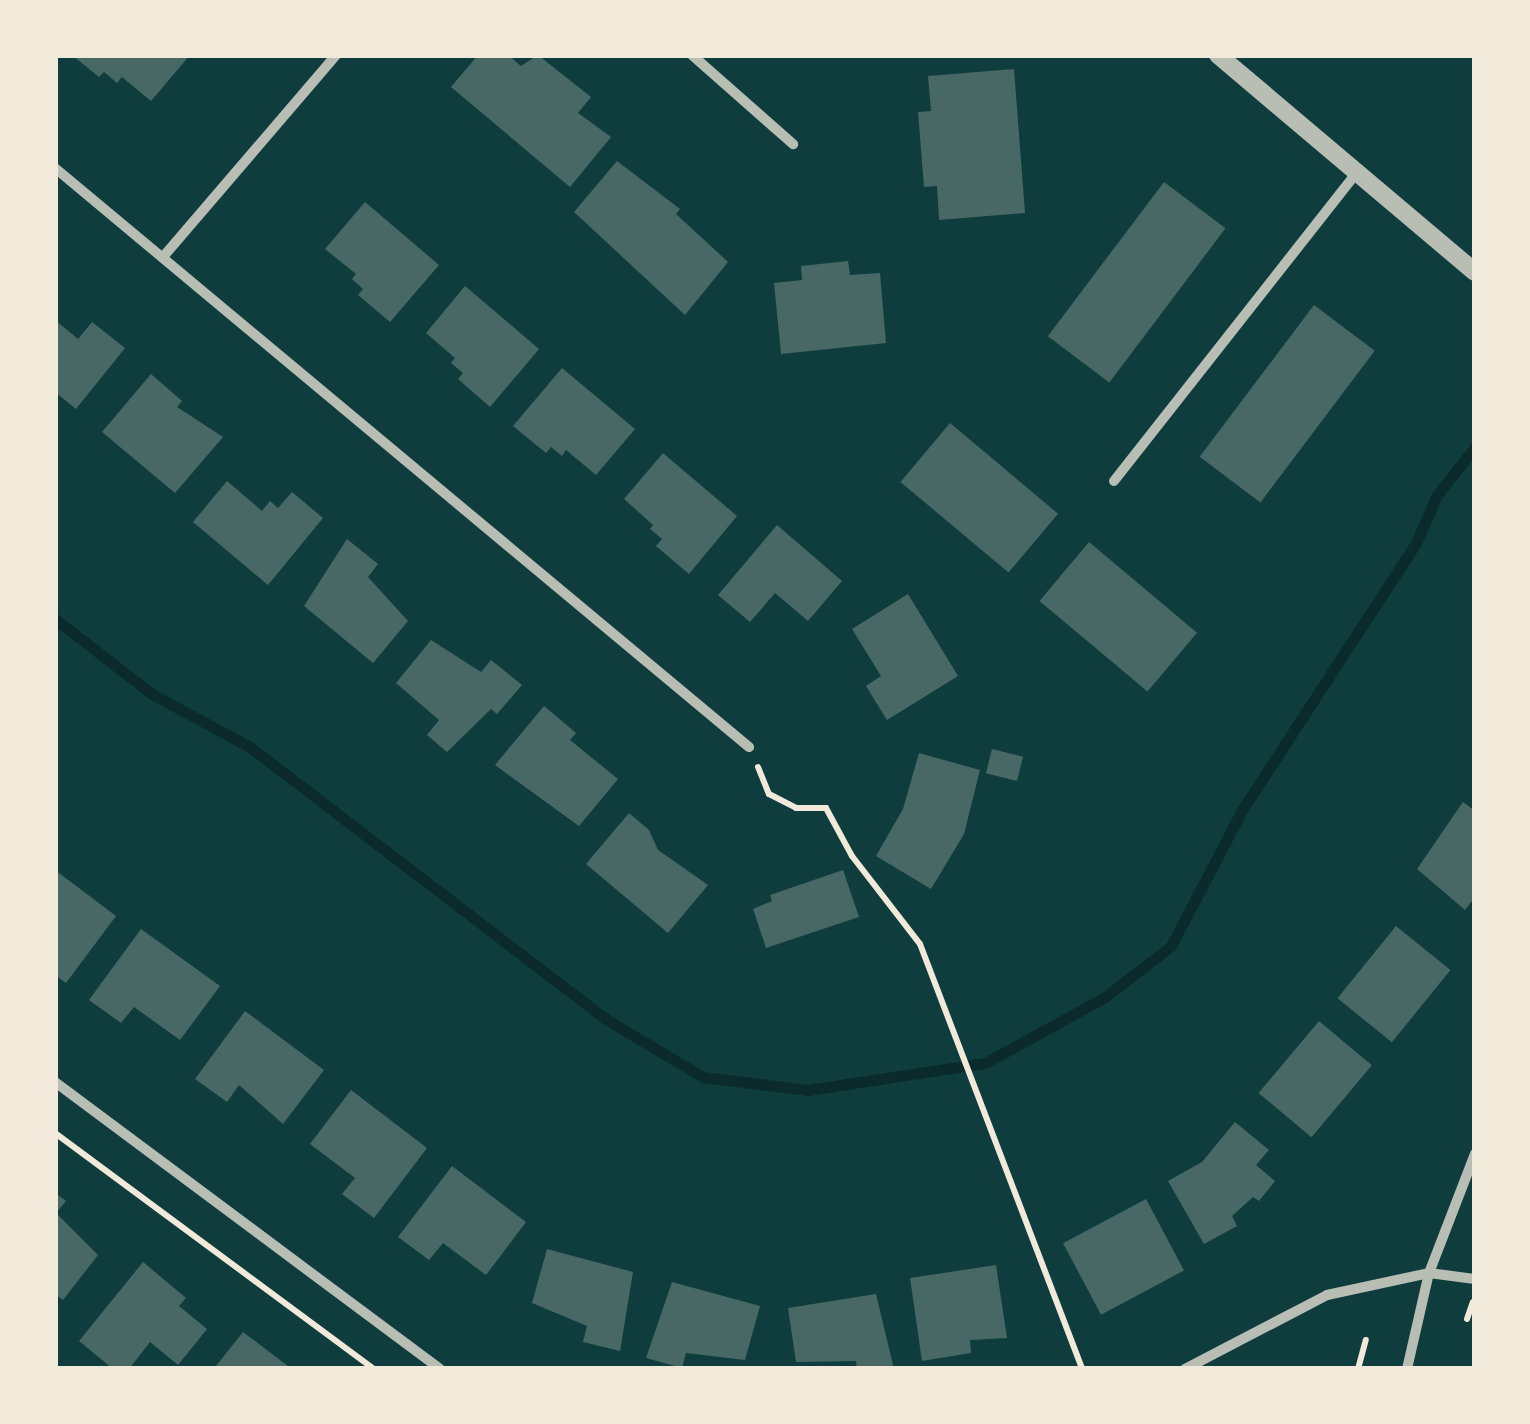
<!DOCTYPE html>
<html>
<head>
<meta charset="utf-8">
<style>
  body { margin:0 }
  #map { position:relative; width:1530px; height:1424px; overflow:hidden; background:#0f3d3e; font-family:Helvetica,sans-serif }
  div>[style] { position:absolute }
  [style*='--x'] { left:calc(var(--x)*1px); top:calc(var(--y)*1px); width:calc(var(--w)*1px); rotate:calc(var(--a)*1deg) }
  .stream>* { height:11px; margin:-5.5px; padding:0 5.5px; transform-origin:5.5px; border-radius:5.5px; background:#0a2a2b }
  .building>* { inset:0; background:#486865; transform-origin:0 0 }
  .path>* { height:6px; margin:-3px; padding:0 3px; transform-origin:3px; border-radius:3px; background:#f1e9da }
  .minor>* { height:10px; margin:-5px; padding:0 5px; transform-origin:5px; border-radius:5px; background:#b8beb3 }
  .tertiary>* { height:18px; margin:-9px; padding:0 9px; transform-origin:9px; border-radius:9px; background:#b8beb3 }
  span { translate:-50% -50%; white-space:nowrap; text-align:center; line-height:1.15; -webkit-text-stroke:9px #f1e9da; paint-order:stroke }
  .frame { position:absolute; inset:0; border:58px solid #f1e9da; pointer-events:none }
</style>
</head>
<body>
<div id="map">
  <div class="stream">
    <div style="--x:55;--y:619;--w:123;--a:37.7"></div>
    <div style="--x:152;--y:694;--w:111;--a:28.4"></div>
    <div style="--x:250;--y:747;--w:446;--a:37.4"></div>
    <div style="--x:604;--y:1018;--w:115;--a:30.8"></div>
    <div style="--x:703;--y:1077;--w:106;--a:7.1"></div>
    <div style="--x:808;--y:1090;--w:179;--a:-8.7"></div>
    <div style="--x:985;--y:1063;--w:137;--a:-28.8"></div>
    <div style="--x:1105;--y:997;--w:83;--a:-37.7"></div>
    <div style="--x:1171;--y:946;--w:153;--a:-62.4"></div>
    <div style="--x:1242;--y:810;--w:319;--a:-56.9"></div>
    <div style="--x:1416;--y:543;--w:52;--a:-66.4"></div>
    <div style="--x:1437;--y:495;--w:61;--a:-51.6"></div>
  </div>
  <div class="building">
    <div style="clip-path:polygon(72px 55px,190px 55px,151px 101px,122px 77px,117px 83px,104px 72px,99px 77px)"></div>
    <div style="clip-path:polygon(478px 55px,508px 55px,521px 66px,538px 55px,591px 97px,578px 113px,611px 137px,570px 187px,451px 87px)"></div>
    <div style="clip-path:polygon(1014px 69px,1025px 213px,939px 220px,937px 186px,924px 187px,918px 112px,931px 111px,928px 76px)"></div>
    <div style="clip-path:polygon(617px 161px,680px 209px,676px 214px,728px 262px,685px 315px,574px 212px)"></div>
    <div style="left:1164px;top:182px;width:77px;height:193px;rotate:37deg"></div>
    <div style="clip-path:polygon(365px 202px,439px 265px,390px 322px,358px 295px,363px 289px,352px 279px,356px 274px,325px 249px)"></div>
    <div style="clip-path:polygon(848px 261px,850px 275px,880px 273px,886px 343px,781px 354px,774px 283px,802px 280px,801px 266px)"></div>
    <div style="clip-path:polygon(465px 286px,539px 349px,490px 407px,458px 379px,463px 373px,451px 363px,455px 358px,426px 333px)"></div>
    <div style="left:1314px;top:305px;width:76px;height:190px;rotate:37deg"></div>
    <div style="clip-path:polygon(55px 320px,78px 339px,92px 322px,125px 348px,76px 409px,55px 392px)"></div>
    <div style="clip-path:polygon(562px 368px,635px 429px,596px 475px,566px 450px,562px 456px,551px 447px,546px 453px,513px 426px)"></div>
    <div style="clip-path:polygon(151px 374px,182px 401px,177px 407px,223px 437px,175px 493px,102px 432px)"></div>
    <div style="left:950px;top:423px;width:141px;height:77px;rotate:40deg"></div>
    <div style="clip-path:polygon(663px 453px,737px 516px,689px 574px,656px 546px,662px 539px,650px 529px,653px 525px,624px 499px)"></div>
    <div style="clip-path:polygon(227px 481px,262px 511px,270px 501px,278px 508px,292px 492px,323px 518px,268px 585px,193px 522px)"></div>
    <div style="clip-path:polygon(777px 525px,842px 581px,808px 621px,775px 593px,750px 622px,718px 595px)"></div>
    <div style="clip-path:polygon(347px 539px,378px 564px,368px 577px,408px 621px,373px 663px,304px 606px)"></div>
    <div style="left:1089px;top:542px;width:141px;height:77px;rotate:40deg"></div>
    <div style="clip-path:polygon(908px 594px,958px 676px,887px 720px,866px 686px,881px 676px,852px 629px)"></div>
    <div style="clip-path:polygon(431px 640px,481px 672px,491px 660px,522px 685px,497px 714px,491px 709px,447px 752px,427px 735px,439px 720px,396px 683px)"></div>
    <div style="clip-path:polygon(544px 706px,576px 733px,570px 740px,618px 779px,579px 826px,495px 765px)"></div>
    <div style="left:992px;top:749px;width:32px;height:25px;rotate:14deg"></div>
    <div style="clip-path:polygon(919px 753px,980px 770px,964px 834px,931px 889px,876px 856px,903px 809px)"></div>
    <div style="clip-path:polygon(1463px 802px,1475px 811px,1475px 897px,1465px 910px,1417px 869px)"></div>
    <div style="clip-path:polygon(629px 813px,649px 830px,658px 850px,708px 885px,668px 933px,586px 864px)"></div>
    <div style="clip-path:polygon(55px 870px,116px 916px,66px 983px,55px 975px)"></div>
    <div style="clip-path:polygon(843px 870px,859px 917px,766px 948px,753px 909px,772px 901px,770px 895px)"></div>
    <div style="left:1396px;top:926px;width:70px;height:93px;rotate:39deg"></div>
    <div style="clip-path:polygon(141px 929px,220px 986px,180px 1040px,134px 1007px,121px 1023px,89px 1000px)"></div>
    <div style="clip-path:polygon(245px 1011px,324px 1070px,283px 1124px,239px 1085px,227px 1102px,195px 1079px)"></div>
    <div style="left:1319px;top:1021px;width:69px;height:94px;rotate:40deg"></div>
    <div style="clip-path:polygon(351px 1090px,427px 1148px,374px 1218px,342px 1194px,355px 1178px,310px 1144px)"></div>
    <div style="clip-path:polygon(1235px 1122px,1269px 1150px,1256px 1165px,1275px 1181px,1259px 1201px,1253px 1197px,1232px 1216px,1237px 1226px,1204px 1244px,1168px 1181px,1202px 1162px)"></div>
    <div style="clip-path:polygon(452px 1166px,526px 1222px,486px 1275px,443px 1243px,429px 1260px,398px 1237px)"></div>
    <div style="clip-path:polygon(55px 1193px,66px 1201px,56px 1213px,98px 1255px,63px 1300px,55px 1294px)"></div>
    <div style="left:1146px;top:1199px;width:81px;height:94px;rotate:62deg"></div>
    <div style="clip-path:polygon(547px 1249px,633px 1272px,620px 1351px,583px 1342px,587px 1326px,532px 1303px)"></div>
    <div style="clip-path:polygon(143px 1262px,186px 1298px,179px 1306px,207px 1329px,178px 1365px,150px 1342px,129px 1369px,113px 1369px,79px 1341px)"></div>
    <div style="clip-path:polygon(996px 1265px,1007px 1338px,970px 1340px,971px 1353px,922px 1361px,910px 1278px)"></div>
    <div style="clip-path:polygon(672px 1282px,760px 1306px,745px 1360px,686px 1353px,682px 1368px,646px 1358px)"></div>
    <div style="clip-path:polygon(876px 1294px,894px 1369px,857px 1369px,856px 1361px,796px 1362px,788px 1308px)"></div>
    <div style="clip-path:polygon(243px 1332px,292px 1369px,216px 1366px)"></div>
  </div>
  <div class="path">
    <div style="--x:758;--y:767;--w:29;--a:68"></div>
    <div style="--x:769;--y:794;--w:30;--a:27"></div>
    <div style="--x:796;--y:808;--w:30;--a:0"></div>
    <div style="--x:826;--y:808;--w:55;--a:61.6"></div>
    <div style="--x:852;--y:856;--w:111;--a:52.3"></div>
    <div style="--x:920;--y:944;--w:455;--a:69.1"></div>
    <div style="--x:55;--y:1133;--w:397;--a:36.5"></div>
    <div style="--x:1467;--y:1319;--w:18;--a:-71"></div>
    <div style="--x:1358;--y:1369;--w:30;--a:-75"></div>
  </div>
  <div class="minor">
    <div style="--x:692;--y:55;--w:135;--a:41.4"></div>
    <div style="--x:55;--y:168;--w:904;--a:39.84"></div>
    <div style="--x:163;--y:257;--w:266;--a:-49.4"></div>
    <div style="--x:1114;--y:481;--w:393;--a:-51.8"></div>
    <div style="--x:55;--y:1082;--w:480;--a:36.7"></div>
    <div style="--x:1185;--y:1369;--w:160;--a:-27.5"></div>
    <div style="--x:1327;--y:1295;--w:104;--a:-12.2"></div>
    <div style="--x:1429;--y:1273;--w:46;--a:7.4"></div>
    <div style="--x:1407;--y:1369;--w:98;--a:-77.1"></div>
    <div style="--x:1429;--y:1273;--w:128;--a:-68.9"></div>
  </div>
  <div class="tertiary">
    <div style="--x:1218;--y:55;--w:336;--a:40.2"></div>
  </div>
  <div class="frame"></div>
</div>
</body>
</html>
